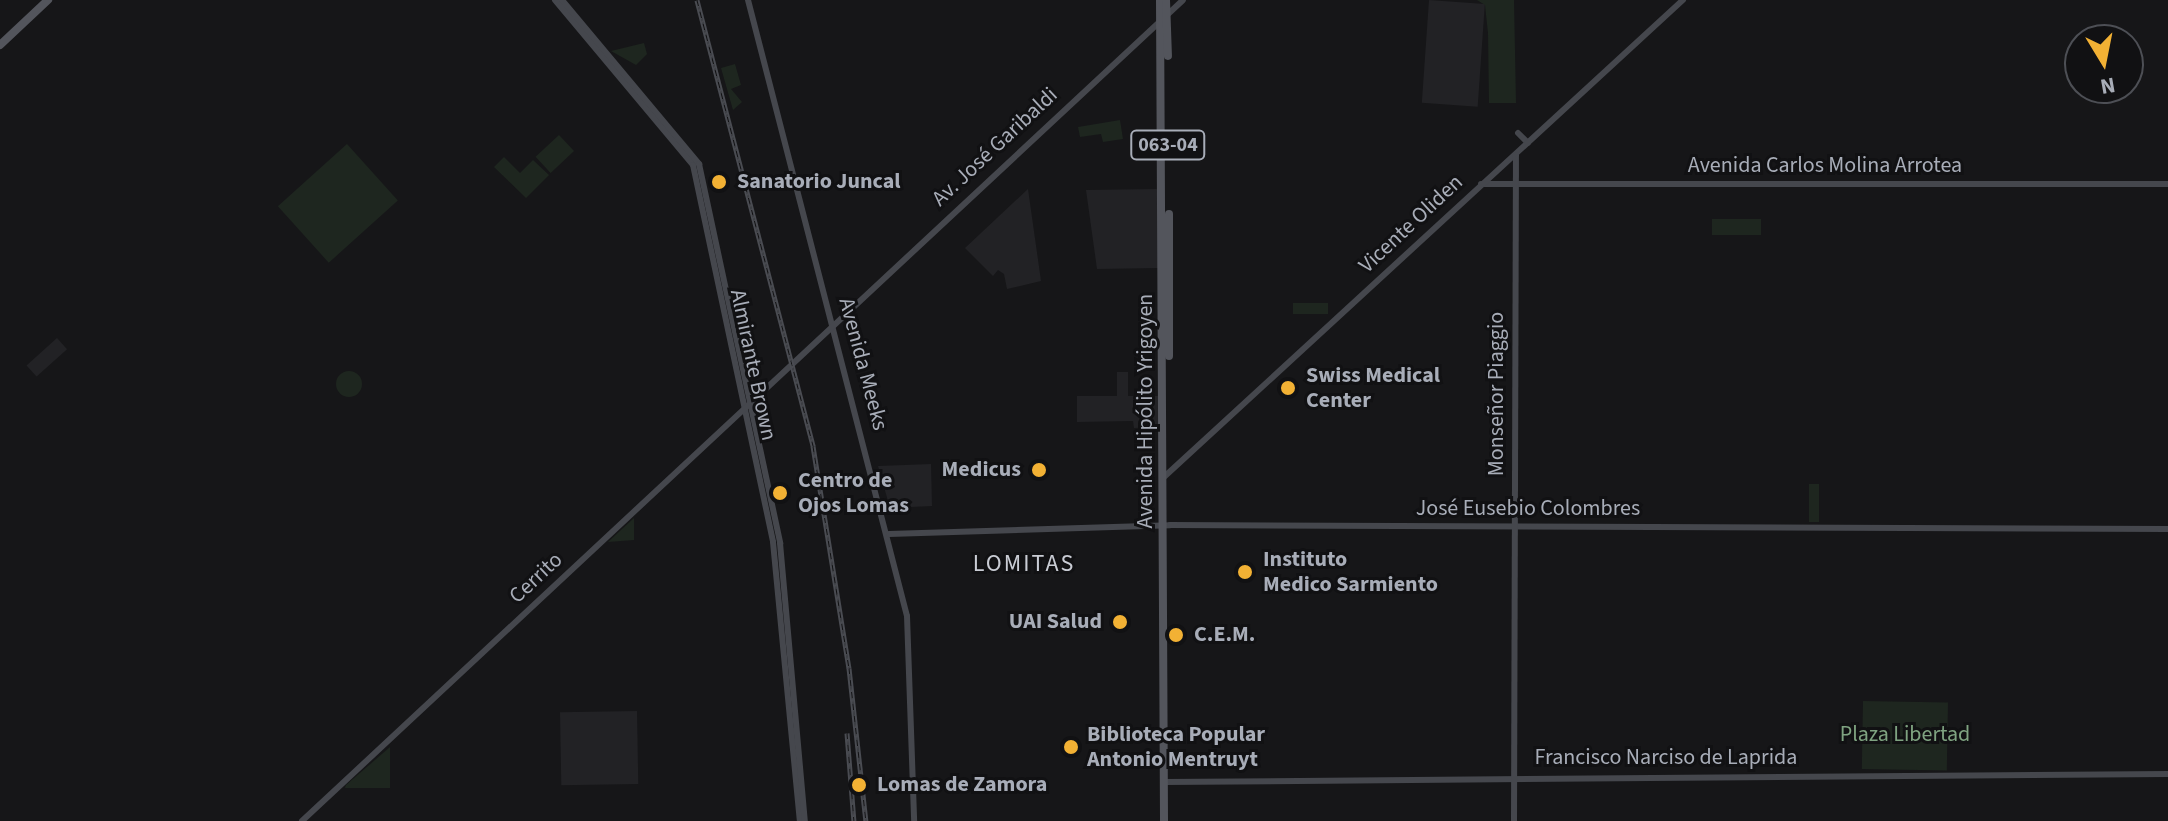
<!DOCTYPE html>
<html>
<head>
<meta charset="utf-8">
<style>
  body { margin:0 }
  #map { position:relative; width:2168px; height:821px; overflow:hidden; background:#161618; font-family:"Source Sans 3",sans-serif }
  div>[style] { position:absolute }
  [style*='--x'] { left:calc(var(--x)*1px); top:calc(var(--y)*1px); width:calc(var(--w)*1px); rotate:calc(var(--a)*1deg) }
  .built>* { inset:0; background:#222225; transform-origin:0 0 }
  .green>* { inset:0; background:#1e261f; transform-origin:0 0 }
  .round { border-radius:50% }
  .secondary>* { height:6px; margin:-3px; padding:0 3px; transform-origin:3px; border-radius:3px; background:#45474d }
  .primary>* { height:8px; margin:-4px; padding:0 4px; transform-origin:4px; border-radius:4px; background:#53555c }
  .rail>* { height:5px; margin-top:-2.5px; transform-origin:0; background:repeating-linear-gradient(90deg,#111113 0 6px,#4a4c52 0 12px); box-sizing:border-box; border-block:2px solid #4a4c52 }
  .dots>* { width:22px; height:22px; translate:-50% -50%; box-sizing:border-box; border:4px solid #111113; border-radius:50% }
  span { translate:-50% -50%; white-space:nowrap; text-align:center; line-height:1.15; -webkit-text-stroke:6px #111113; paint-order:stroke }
  .shield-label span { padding:2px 6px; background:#111113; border:2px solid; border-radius:6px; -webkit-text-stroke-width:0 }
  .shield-label { font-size:20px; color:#a8adb8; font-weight:700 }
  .street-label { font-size:22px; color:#a8adb8 }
  .poi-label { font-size:22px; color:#a8adb8; font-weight:700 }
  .left { translate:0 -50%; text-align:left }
  .right { translate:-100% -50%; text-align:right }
  .park-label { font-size:22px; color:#7fa381 }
  .neighbourhood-label { font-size:24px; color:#c9ccd4; letter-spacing:2px }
  .north { position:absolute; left:2064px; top:24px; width:80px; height:80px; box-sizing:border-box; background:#111113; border:2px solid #4d4f55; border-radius:50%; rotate:170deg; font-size:22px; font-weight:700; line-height:32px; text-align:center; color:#a8adb8 }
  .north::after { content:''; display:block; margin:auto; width:28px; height:36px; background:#f2b134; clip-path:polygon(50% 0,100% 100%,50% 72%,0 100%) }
</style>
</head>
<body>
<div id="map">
  <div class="built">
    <div style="left:1429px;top:0;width:56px;height:103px;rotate:4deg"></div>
    <div style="clip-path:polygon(1028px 189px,1041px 281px,1007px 289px,1004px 274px,998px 270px,993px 276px,965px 248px)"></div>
    <div style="clip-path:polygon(1159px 189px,1159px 268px,1097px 269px,1086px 190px)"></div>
    <div style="left:57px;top:338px;width:15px;height:41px;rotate:48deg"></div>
    <div style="clip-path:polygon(1117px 372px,1128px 372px,1128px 396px,1159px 396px,1159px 427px,1134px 428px,1133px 421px,1077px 422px,1077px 396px,1117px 396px)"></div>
    <div style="clip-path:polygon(931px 464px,932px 506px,890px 508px,878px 466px)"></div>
    <div style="left:637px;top:711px;width:73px;height:77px;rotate:89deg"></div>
  </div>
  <div class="green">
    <div style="clip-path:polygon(1477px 0,1514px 0,1516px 103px,1489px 103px,1488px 33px,1485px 5px)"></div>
    <div style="clip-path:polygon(644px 43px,647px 54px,636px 65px,611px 51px)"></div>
    <div style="clip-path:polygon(735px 64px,741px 85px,731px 89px,742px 102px,733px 110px,721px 68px)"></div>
    <div style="clip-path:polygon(1120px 120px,1123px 139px,1103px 142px,1101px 134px,1080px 137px,1078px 127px)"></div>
    <div style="left:559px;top:135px;width:22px;height:32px;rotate:47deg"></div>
    <div style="left:347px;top:144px;width:76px;height:93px;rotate:48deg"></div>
    <div style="clip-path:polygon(504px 157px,520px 173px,533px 160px,549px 175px,526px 198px,494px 167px)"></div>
    <div style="left:1712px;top:219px;width:49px;height:16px"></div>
    <div style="left:1293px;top:303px;width:35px;height:11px"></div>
    <div class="round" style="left:336px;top:371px;width:26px;height:26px"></div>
    <div style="left:1809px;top:484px;width:10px;height:38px"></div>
    <div style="clip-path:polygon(634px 518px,634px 540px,608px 542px)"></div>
    <div style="left:1863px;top:701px;width:85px;height:68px;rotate:1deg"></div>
    <div style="clip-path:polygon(390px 747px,390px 788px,345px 788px,346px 785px)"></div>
  </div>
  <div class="secondary">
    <div style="--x:555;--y:0;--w:215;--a:50.1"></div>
    <div style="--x:693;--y:165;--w:385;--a:78"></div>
    <div style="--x:773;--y:542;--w:280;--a:84.5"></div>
    <div style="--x:562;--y:0;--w:214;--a:50.1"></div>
    <div style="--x:699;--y:164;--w:388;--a:77.9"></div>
    <div style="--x:780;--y:543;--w:279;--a:84.9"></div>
    <div style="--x:748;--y:0;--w:636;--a:75.53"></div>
    <div style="--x:907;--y:616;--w:205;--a:88"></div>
    <div style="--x:1518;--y:133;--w:14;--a:45"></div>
    <div style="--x:1481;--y:184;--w:687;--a:0"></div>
    <div style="--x:1164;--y:477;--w:705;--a:-42.59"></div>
    <div style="--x:889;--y:534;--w:281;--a:-1.8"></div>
    <div style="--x:1170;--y:525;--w:998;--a:0.23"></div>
    <div style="--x:1164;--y:782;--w:1004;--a:-0.46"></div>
    <div style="--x:302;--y:821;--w:1204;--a:-42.98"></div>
    <div style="--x:1514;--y:821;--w:666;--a:-89.83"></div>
  </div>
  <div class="primary">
    <div style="--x:1160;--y:0;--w:821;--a:89.72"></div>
    <div style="--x:1166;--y:0;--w:56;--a:88"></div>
    <div style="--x:0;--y:45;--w:66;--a:-43.2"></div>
    <div style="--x:1169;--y:214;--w:142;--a:90"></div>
  </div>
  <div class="rail">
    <div style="--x:697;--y:0;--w:461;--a:75.4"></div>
    <div style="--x:813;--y:446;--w:225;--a:80.8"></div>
    <div style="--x:849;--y:668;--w:154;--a:83.7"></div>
    <div style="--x:847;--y:733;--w:88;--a:85.5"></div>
  </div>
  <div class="dots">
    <div style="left:719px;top:182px;background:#f2b134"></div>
    <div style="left:1288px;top:388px;background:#f2b134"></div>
    <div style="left:1039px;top:470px;background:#f2b134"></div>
    <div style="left:780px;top:493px;background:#f2b134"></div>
    <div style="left:1245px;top:572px;background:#f2b134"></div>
    <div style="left:1120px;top:622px;background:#f2b134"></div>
    <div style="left:1176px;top:635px;background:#f2b134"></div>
    <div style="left:1071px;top:747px;background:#f2b134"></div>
    <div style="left:859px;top:785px;background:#f2b134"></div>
  </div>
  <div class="shield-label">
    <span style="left:1168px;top:145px">063-04</span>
  </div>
  <div class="street-label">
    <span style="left:995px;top:147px;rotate:-43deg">Av. José Garibaldi</span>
    <span style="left:1825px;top:166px">Avenida Carlos Molina Arrotea</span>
    <span style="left:1411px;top:224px;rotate:-43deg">Vicente Oliden</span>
    <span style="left:863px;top:364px;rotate:75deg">Avenida Meeks</span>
    <span style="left:753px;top:365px;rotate:78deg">Almirante Brown</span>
    <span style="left:1497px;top:394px;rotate:-90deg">Monseñor Piaggio</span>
    <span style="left:1146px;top:411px;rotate:-90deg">Avenida Hipólito Yrigoyen</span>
    <span style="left:1528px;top:509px">José Eusebio Colombres</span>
    <span style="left:536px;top:578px;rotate:-43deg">Cerrito</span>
    <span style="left:1666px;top:758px">Francisco Narciso de Laprida</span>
  </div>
  <div class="poi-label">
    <span class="left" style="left:737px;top:182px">Sanatorio Juncal</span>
    <span class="left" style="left:1306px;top:388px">Swiss Medical<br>Center</span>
    <span class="right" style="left:1021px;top:470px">Medicus</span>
    <span class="left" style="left:798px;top:493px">Centro de<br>Ojos Lomas</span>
    <span class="left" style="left:1263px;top:572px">Instituto<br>Medico Sarmiento</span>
    <span class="right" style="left:1102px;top:622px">UAI Salud</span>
    <span class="left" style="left:1194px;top:635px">C.E.M.</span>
    <span class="left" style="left:1087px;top:747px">Biblioteca Popular<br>Antonio Mentruyt</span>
    <span class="left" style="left:877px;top:785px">Lomas de Zamora</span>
  </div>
  <div class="park-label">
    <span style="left:1905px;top:735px">Plaza Libertad</span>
  </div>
  <div class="neighbourhood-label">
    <span style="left:1024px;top:564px">LOMITAS</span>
  </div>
  <div class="north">N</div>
</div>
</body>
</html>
